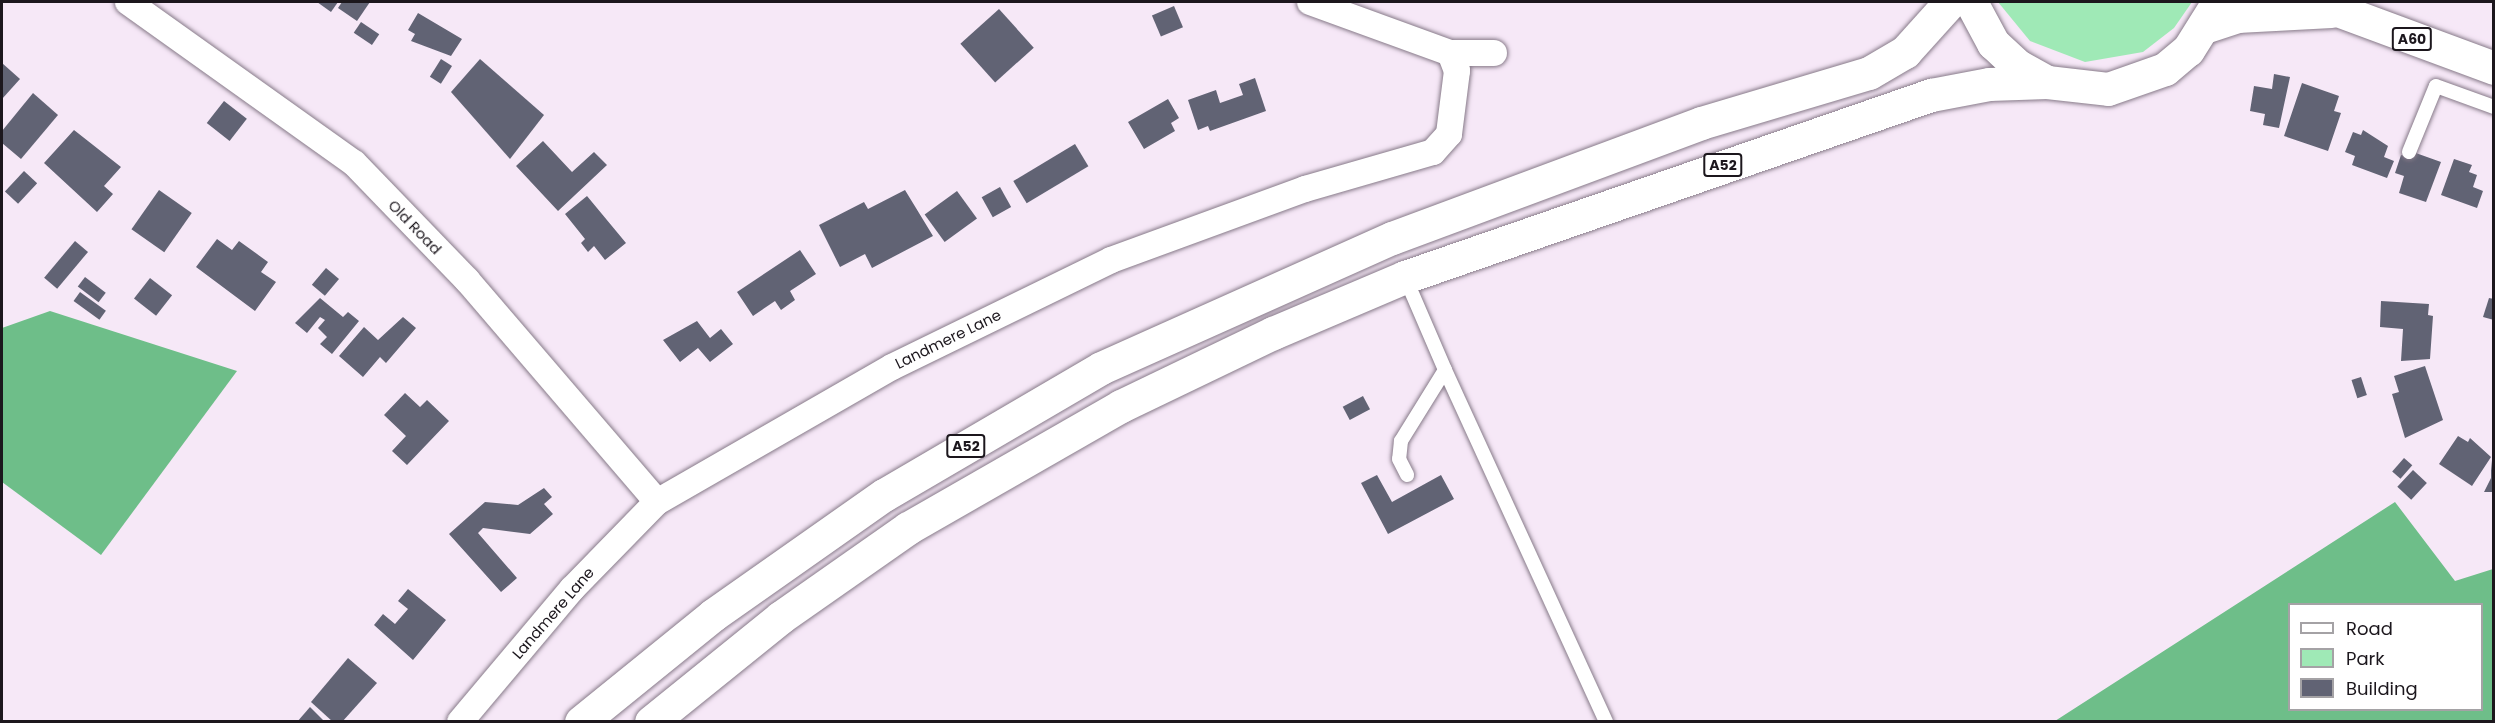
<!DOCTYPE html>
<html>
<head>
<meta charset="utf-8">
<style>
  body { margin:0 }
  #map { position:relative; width:2495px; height:723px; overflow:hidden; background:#f6e8f7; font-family:Poppins,sans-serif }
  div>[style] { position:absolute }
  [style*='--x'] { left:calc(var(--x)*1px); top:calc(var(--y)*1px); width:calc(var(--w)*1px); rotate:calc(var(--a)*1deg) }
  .green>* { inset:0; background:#9fe9b6 }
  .forest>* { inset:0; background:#6ebe89 }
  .building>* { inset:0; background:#616374; transform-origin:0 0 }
  .roads { filter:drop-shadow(0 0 2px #877a89) drop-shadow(0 0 2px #877a89) }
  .service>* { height:14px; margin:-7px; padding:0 7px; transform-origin:7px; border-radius:7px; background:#fff }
  .minor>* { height:26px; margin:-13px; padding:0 13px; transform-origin:13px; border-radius:13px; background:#fff }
  .primary>* { height:33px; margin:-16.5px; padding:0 16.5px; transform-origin:16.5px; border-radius:16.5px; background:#fff }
  .trunk>* { height:33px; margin:-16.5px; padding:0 16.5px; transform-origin:16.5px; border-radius:16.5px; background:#fff }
  span { translate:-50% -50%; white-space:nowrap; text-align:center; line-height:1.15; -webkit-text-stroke:6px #fff; paint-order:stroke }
  .shield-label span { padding:2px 4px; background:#fff; border:2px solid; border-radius:4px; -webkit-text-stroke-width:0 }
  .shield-label { font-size:14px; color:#1c171d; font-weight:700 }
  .street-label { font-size:15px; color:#1c171d }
  .frame { position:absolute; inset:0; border:3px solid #1c171d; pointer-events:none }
  .legend { position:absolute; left:2288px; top:603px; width:195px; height:108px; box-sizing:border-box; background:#fff; border:2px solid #a4a2a5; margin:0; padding:8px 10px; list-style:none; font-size:18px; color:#1c171d }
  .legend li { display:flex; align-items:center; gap:12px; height:30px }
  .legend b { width:30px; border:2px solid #a4a2a5 }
</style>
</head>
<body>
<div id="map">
  <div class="green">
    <div style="clip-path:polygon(1998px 2px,2192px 2px,2174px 28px,2143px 52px,2085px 62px,2030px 41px)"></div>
  </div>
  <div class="forest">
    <div style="clip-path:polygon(50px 311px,237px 371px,101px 555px,2px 482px,2px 328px)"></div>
    <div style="clip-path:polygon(evenodd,2395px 502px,2455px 581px,2493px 569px,2493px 721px,2055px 721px,2395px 502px,2290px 604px,2482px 604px,2482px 710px,2290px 710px,2290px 604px)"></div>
  </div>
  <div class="building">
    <div style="clip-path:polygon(317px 2px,338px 2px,331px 12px)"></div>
    <div style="clip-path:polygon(342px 2px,370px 2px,357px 21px,338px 8px)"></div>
    <div style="left:1174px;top:6px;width:23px;height:24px;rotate:67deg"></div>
    <div style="left:999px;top:9px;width:52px;height:52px;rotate:48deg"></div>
    <div style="clip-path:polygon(418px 13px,462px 39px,451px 56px,411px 41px,415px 34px,408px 30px)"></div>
    <div style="left:361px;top:22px;width:22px;height:13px;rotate:34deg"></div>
    <div style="left:441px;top:59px;width:13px;height:21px;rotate:32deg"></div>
    <div style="clip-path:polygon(480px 59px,544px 115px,510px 159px,451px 92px)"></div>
    <div style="clip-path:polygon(2px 63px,20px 79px,2px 99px)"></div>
    <div style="clip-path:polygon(2274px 74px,2290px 77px,2279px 128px,2263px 125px,2265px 114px,2250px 111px,2254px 86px,2272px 89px)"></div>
    <div style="clip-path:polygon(1255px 78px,1266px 111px,1210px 131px,1208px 126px,1198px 130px,1188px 100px,1216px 90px,1220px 103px,1243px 95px,1239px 84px)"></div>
    <div style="clip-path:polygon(2302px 83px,2339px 96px,2334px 111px,2341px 113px,2328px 151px,2284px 136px)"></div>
    <div style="clip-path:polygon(33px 93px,58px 115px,21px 159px,2px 143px,2px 131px)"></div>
    <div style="clip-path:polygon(1168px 99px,1179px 118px,1171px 123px,1175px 131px,1144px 149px,1128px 122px)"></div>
    <div style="left:224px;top:101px;width:29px;height:28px;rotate:38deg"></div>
    <div style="clip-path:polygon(74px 130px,121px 167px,104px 186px,113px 194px,97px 212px,44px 163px)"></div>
    <div style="clip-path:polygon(2363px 130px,2388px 146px,2384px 157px,2394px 161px,2387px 178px,2352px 165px,2355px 156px,2345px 152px,2353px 132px,2361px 135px)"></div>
    <div style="clip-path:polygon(543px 141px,572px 172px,594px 152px,607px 165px,558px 211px,516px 166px)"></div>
    <div style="left:1075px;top:144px;width:26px;height:72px;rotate:59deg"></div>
    <div style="clip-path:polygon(2413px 152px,2441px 162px,2426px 202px,2399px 193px,2404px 176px,2395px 173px,2401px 155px,2411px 158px)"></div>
    <div style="clip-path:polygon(2454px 159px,2472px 165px,2469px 172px,2477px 175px,2473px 187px,2483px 191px,2477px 208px,2441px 195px)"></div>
    <div style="left:24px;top:171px;width:18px;height:28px;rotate:43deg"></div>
    <div style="left:1000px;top:187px;width:23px;height:21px;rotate:61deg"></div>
    <div style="left:159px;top:190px;width:40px;height:48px;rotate:35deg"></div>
    <div style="clip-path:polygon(905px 190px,933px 236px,872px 268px,865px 254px,840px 267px,819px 225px,864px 202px,868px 209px)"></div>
    <div style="left:957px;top:191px;width:34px;height:40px;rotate:54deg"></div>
    <div style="clip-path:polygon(587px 196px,626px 243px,605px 260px,594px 246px,588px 252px,581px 243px,585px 239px,565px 214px)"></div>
    <div style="clip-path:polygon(217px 239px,232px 250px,239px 241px,268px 262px,261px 272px,276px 282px,255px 311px,196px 267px)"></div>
    <div style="left:75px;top:241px;width:17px;height:48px;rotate:40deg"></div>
    <div style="clip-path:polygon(800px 250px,816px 274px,790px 291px,795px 300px,781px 310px,775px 301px,753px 316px,737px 292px)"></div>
    <div style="left:326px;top:268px;width:17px;height:22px;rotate:40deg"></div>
    <div style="left:85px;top:277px;width:26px;height:12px;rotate:37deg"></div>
    <div style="left:150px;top:278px;width:28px;height:26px;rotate:38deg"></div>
    <div style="left:80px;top:292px;width:32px;height:11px;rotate:36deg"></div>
    <div style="clip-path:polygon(320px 298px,343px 317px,348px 312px,359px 321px,332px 354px,320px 344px,327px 337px,318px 328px,325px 320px,320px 317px,307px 333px,295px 323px)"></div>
    <div style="clip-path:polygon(2489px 298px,2494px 299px,2494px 320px,2483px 317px)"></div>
    <div style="clip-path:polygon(2381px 301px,2429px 304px,2428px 315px,2433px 316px,2430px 359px,2401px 361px,2403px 329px,2380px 327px)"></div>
    <div style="clip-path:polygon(403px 317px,416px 328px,386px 363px,380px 357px,363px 377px,339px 356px,364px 327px,378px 340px)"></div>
    <div style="clip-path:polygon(697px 321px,710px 338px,721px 329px,733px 344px,710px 362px,698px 348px,680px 362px,663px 340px)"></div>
    <div style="clip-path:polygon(2425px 366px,2443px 420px,2405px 438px,2392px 394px,2399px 392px,2394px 376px)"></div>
    <div style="left:2361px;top:377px;width:19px;height:10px;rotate:72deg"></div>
    <div style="clip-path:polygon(405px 393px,420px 407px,427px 400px,449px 421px,407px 465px,392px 451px,406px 436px,384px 415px)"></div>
    <div style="left:1363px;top:396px;width:15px;height:23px;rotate:62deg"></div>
    <div style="clip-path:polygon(2458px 436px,2468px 442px,2470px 438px,2491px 457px,2472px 486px,2439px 464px)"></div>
    <div style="left:2404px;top:458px;width:11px;height:18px;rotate:41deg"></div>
    <div style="clip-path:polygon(2491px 460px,2494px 492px,2484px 492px,2491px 478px)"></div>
    <div style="left:2413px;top:470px;width:19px;height:23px;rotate:43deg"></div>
    <div style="clip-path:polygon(1377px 475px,1392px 502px,1441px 475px,1454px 499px,1388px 534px,1361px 483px)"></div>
    <div style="clip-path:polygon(544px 488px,552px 497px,544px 504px,553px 514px,530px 534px,483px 528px,478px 533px,517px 578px,501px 592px,449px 534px,485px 502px,518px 505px)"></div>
    <div style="clip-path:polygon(408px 589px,446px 620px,413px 660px,374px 625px,383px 614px,395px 624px,408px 609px,398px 601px)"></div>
    <div style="clip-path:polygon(348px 658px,377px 683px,342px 722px,333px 722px,311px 702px)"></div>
    <div style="clip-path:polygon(310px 707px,325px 722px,297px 722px)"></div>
  </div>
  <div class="roads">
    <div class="service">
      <div style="--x:2409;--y:152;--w:71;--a:-67.8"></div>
      <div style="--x:2436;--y:86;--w:62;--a:19.9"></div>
      <div style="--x:1405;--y:277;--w:101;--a:66.7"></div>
      <div style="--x:1445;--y:370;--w:84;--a:121.8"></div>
      <div style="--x:1401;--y:441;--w:18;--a:96"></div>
      <div style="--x:1399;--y:459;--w:18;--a:63"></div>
      <div style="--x:1445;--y:370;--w:387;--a:65.4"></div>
    </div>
    <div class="minor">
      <div style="--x:128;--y:2;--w:277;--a:35.5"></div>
      <div style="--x:354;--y:163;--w:163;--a:46"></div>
      <div style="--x:467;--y:280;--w:292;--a:49.4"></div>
      <div style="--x:1310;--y:2;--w:149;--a:20"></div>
      <div style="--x:460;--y:722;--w:174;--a:-49.9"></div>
      <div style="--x:572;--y:589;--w:122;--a:-45.7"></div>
      <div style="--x:657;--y:502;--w:271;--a:-29.9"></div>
      <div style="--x:892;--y:367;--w:244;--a:-26"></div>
      <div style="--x:1111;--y:260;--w:207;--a:-20.1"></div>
      <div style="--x:1305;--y:189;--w:133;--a:-16.1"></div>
      <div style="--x:1433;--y:152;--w:24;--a:-48"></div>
      <div style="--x:1449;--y:134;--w:64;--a:-82.8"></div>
      <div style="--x:1457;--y:71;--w:19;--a:-111"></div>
      <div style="--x:1450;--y:53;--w:44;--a:0"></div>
    </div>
    <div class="primary">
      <div style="--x:2316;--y:2;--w:190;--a:20.3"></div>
      <div style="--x:2207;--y:26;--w:32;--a:-18"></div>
      <div style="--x:2237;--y:16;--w:94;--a:-3"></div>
    </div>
    <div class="trunk">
      <div style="--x:1971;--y:2;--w:47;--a:61.8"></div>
      <div style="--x:1993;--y:43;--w:34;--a:43"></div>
      <div style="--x:2018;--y:66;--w:33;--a:29"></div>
      <div style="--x:2047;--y:82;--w:61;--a:6.5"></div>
      <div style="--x:2108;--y:89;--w:60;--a:-19.3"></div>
      <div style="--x:2165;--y:69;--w:30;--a:-40"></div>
      <div style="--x:2188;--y:50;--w:57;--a:-58"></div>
      <div style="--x:581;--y:722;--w:170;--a:-39"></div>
      <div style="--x:713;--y:615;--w:209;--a:-35.1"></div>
      <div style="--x:884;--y:495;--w:251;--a:-30.3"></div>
      <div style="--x:1101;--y:368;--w:319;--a:-24.1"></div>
      <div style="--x:1392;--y:238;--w:330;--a:-20.4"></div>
      <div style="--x:1701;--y:123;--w:175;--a:-16.6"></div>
      <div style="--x:1869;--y:73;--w:42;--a:-30.3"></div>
      <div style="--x:1905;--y:52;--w:67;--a:-48"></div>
      <div style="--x:651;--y:722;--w:167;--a:-38.9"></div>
      <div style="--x:781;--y:617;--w:155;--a:-35"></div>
      <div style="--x:908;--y:528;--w:245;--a:-29.8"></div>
      <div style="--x:1121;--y:406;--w:169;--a:-25.7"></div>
      <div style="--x:1273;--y:333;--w:143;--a:-23"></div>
      <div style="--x:1405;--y:277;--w:557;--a:-19.09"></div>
      <div style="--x:1931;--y:95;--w:59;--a:-10.7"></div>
      <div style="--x:1989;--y:84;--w:58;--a:-2"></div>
    </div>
  </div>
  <div class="shield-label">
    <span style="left:2412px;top:39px">A60</span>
    <span style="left:1723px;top:165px">A52</span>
    <span style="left:966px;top:446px">A52</span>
  </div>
  <div class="street-label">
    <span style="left:415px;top:227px;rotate:46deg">Old Road</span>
    <span style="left:948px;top:339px;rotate:-26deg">Landmere Lane</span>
    <span style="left:553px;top:613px;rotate:-49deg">Landmere Lane</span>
  </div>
  <div class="frame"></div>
  <ul class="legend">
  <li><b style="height:8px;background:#fff"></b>Road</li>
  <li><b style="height:16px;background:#9fe9b6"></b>Park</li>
  <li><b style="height:16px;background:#616374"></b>Building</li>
  </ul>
</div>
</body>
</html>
